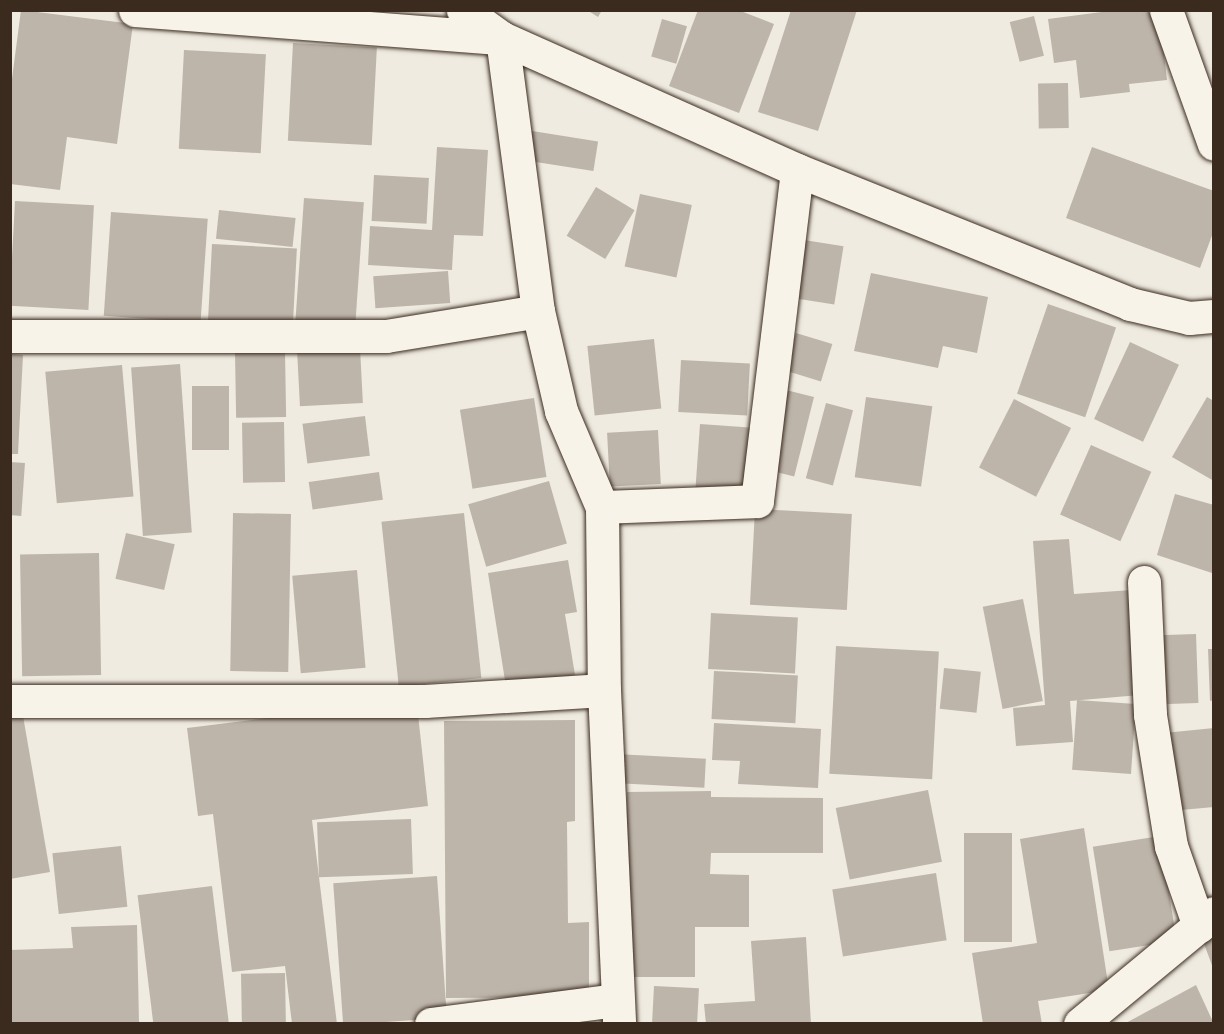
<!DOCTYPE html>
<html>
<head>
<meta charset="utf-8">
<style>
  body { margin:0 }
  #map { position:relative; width:1224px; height:1034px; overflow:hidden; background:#efebe0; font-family:Dekko,sans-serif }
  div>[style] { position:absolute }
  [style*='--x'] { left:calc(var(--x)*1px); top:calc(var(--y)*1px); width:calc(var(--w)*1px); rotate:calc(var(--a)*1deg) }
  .building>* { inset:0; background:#bdb5aa; transform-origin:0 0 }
  .roads { filter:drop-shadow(0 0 2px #3b2a1e) drop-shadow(0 0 2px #3b2a1e) }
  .street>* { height:33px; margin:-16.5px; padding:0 16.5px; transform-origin:16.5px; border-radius:16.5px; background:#f7f3e8 }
  .secondary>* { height:33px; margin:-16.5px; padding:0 16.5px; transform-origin:16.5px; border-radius:16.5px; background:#f7f3e8 }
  span { translate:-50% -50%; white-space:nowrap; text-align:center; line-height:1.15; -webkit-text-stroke:5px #f7f3e8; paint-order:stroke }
  .frame { position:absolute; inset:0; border:12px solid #3b2a1e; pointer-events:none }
</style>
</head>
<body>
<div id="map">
  <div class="building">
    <div style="clip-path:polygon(21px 10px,133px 24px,117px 144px,67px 137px,60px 190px,10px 184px,10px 94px)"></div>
    <div style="clip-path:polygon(587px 10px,602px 10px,598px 17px)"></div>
    <div style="clip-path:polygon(698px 10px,738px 10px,774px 24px,739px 113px,669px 86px)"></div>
    <div style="clip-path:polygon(791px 10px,857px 10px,818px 131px,758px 112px)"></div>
    <div style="clip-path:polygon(1117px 10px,1159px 10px,1167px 80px,1129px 84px,1130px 92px,1080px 98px,1076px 60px,1054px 63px,1048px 19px)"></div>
    <div style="left:1034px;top:16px;width:41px;height:25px;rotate:76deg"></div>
    <div style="left:662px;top:19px;width:26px;height:39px;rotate:16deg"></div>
    <div style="left:293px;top:43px;width:84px;height:98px;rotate:3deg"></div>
    <div style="left:184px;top:50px;width:82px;height:99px;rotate:3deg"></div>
    <div style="left:1068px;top:83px;width:45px;height:30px;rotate:89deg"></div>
    <div style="left:526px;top:130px;width:73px;height:30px;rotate:9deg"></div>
    <div style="clip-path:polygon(437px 147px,488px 150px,483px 236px,454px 235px,452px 270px,368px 265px,370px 226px,432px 230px)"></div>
    <div style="clip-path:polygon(1092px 147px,1214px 191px,1214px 230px,1200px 268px,1066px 218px)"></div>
    <div style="left:374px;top:175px;width:55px;height:46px;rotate:3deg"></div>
    <div style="left:596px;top:187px;width:45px;height:57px;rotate:31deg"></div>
    <div style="left:640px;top:194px;width:53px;height:74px;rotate:12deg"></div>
    <div style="left:304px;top:198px;width:60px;height:126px;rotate:4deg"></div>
    <div style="left:15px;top:201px;width:79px;height:105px;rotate:3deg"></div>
    <div style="left:219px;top:210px;width:77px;height:29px;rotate:6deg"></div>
    <div style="left:111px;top:212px;width:97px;height:104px;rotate:4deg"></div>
    <div style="left:804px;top:240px;width:40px;height:59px;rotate:9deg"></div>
    <div style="left:212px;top:244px;width:85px;height:76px;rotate:3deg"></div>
    <div style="left:448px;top:271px;width:32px;height:75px;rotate:86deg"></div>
    <div style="clip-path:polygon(871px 273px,988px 297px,977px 353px,943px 346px,938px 368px,854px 351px)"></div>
    <div style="left:1048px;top:304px;width:72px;height:95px;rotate:19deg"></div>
    <div style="left:796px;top:333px;width:38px;height:39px;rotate:17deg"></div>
    <div style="left:654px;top:339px;width:70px;height:67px;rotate:84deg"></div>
    <div style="left:1130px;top:342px;width:54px;height:85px;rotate:25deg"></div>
    <div style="left:360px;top:348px;width:55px;height:63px;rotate:87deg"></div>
    <div style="left:285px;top:352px;width:65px;height:50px;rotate:89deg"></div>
    <div style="clip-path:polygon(10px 354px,23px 355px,18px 454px,10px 454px)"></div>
    <div style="left:681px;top:360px;width:69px;height:52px;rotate:3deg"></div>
    <div style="left:180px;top:364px;width:169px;height:49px;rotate:86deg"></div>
    <div style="left:122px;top:365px;width:132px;height:77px;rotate:85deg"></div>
    <div style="left:192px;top:386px;width:37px;height:64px"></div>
    <div style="left:782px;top:389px;width:33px;height:82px;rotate:14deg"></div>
    <div style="left:866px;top:397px;width:67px;height:81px;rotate:8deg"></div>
    <div style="clip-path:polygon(1207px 397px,1214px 401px,1214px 481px,1172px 457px)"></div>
    <div style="left:534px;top:398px;width:80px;height:75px;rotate:81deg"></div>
    <div style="left:1014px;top:399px;width:64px;height:77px;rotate:27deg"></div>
    <div style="left:826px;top:403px;width:28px;height:78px;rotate:15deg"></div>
    <div style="left:365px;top:416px;width:40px;height:63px;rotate:83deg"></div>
    <div style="left:284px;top:422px;width:60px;height:42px;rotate:89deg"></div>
    <div style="left:700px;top:424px;width:53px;height:66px;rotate:4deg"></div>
    <div style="left:658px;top:430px;width:54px;height:51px;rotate:87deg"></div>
    <div style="left:1091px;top:445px;width:66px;height:76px;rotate:24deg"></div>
    <div style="left:10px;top:462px;width:15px;height:53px;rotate:4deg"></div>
    <div style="left:379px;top:472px;width:28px;height:71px;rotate:82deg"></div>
    <div style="left:549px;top:481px;width:65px;height:84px;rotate:74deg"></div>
    <div style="clip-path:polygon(1175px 494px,1214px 505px,1212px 573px,1157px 555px)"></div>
    <div style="left:755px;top:509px;width:97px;height:96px;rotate:3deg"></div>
    <div style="left:233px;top:513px;width:58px;height:158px;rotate:1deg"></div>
    <div style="left:464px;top:513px;width:166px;height:83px;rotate:84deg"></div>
    <div style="left:126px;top:533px;width:50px;height:47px;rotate:13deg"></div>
    <div style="clip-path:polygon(1069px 539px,1074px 594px,1132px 590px,1140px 695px,1070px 701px,1073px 742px,1016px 746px,1013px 708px,1045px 705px,1033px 541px)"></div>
    <div style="left:99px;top:553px;width:122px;height:79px;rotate:89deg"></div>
    <div style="clip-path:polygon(568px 560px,577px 612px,565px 614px,575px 675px,506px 687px,488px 573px)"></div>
    <div style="left:357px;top:570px;width:98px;height:65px;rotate:85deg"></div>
    <div style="left:1023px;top:599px;width:104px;height:41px;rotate:79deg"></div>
    <div style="left:711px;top:613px;width:87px;height:56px;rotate:3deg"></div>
    <div style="left:1196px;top:634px;width:69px;height:38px;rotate:88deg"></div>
    <div style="left:836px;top:646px;width:103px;height:128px;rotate:3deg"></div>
    <div style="clip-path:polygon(1208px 649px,1214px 649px,1214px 700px,1210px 701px)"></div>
    <div style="left:944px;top:668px;width:37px;height:41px;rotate:6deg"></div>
    <div style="left:714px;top:671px;width:84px;height:48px;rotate:3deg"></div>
    <div style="left:1077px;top:700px;width:59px;height:70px;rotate:4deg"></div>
    <div style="clip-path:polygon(417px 705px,428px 806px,312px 820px,337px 1024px,292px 1024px,285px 966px,232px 972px,213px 814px,198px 816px,187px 728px,308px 713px,308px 718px)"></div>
    <div style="clip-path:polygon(22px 710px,50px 872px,10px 879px,10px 712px)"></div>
    <div style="clip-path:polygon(575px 720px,575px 821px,567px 822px,568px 923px,589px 922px,589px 997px,446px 998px,444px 721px)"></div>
    <div style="clip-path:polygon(714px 723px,821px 729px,818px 788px,738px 784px,740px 761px,712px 760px)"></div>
    <div style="clip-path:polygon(1214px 728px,1214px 807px,1170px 811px,1164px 733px)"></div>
    <div style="left:616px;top:754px;width:90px;height:29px;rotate:3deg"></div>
    <div style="left:928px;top:790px;width:73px;height:94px;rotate:79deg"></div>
    <div style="clip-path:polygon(711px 791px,711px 797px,823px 798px,823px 853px,711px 853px,710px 874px,749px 875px,749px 927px,695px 927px,695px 977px,626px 977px,627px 792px)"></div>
    <div style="left:411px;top:819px;width:55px;height:94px;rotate:88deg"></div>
    <div style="clip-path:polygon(1084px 828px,1109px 990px,1038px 1001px,1042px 1024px,983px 1024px,972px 953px,1037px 943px,1020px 839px)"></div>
    <div style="left:964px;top:833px;width:48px;height:109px"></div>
    <div style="left:1160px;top:836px;width:106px;height:68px;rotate:81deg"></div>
    <div style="left:121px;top:846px;width:61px;height:69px;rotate:84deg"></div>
    <div style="left:936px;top:873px;width:68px;height:105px;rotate:81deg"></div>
    <div style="left:437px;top:876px;width:142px;height:104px;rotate:86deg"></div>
    <div style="left:212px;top:886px;width:139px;height:75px;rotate:83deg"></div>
    <div style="clip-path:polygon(137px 925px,139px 1024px,10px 1024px,10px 950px,73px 948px,71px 927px)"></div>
    <div style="clip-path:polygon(1214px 936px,1214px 968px,1213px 968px,1203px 941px)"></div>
    <div style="clip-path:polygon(806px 937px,811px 1024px,706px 1024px,704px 1004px,755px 1001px,751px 941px)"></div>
    <div style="left:285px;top:973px;width:51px;height:44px;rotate:89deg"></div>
    <div style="clip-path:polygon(1196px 985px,1214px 1024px,1124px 1024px)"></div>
    <div style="left:654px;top:986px;width:45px;height:38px;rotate:3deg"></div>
  </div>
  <div class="roads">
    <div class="street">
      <div style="--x:135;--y:10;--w:368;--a:4.4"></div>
      <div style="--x:502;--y:38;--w:275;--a:82.5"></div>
      <div style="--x:538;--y:311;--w:103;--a:77"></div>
      <div style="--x:561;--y:411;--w:104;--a:66.9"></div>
      <div style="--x:602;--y:507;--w:183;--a:89.4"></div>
      <div style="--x:604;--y:690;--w:334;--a:87.4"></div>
      <div style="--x:1166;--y:10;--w:142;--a:70.3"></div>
      <div style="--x:10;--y:336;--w:376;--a:0"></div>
      <div style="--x:386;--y:336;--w:154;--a:-9.3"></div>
      <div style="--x:602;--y:507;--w:155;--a:-2.2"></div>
      <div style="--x:757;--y:501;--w:333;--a:-83.1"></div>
      <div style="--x:1144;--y:582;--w:133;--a:87.4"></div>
      <div style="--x:1150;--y:715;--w:133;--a:80.9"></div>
      <div style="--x:1171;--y:846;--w:85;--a:70.7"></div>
      <div style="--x:10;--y:701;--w:415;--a:0"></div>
      <div style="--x:425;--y:701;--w:179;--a:-3.5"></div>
      <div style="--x:431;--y:1024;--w:187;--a:-7.4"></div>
      <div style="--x:1080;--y:1024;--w:174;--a:-39.6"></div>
    </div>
    <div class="secondary">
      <div style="--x:463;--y:10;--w:48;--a:35.7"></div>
      <div style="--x:502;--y:38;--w:323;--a:24.1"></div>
      <div style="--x:797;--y:170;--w:359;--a:21.9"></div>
      <div style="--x:1130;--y:304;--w:61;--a:13.3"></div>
      <div style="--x:1189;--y:318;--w:25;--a:-5"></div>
    </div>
  </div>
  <div class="frame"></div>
</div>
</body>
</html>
